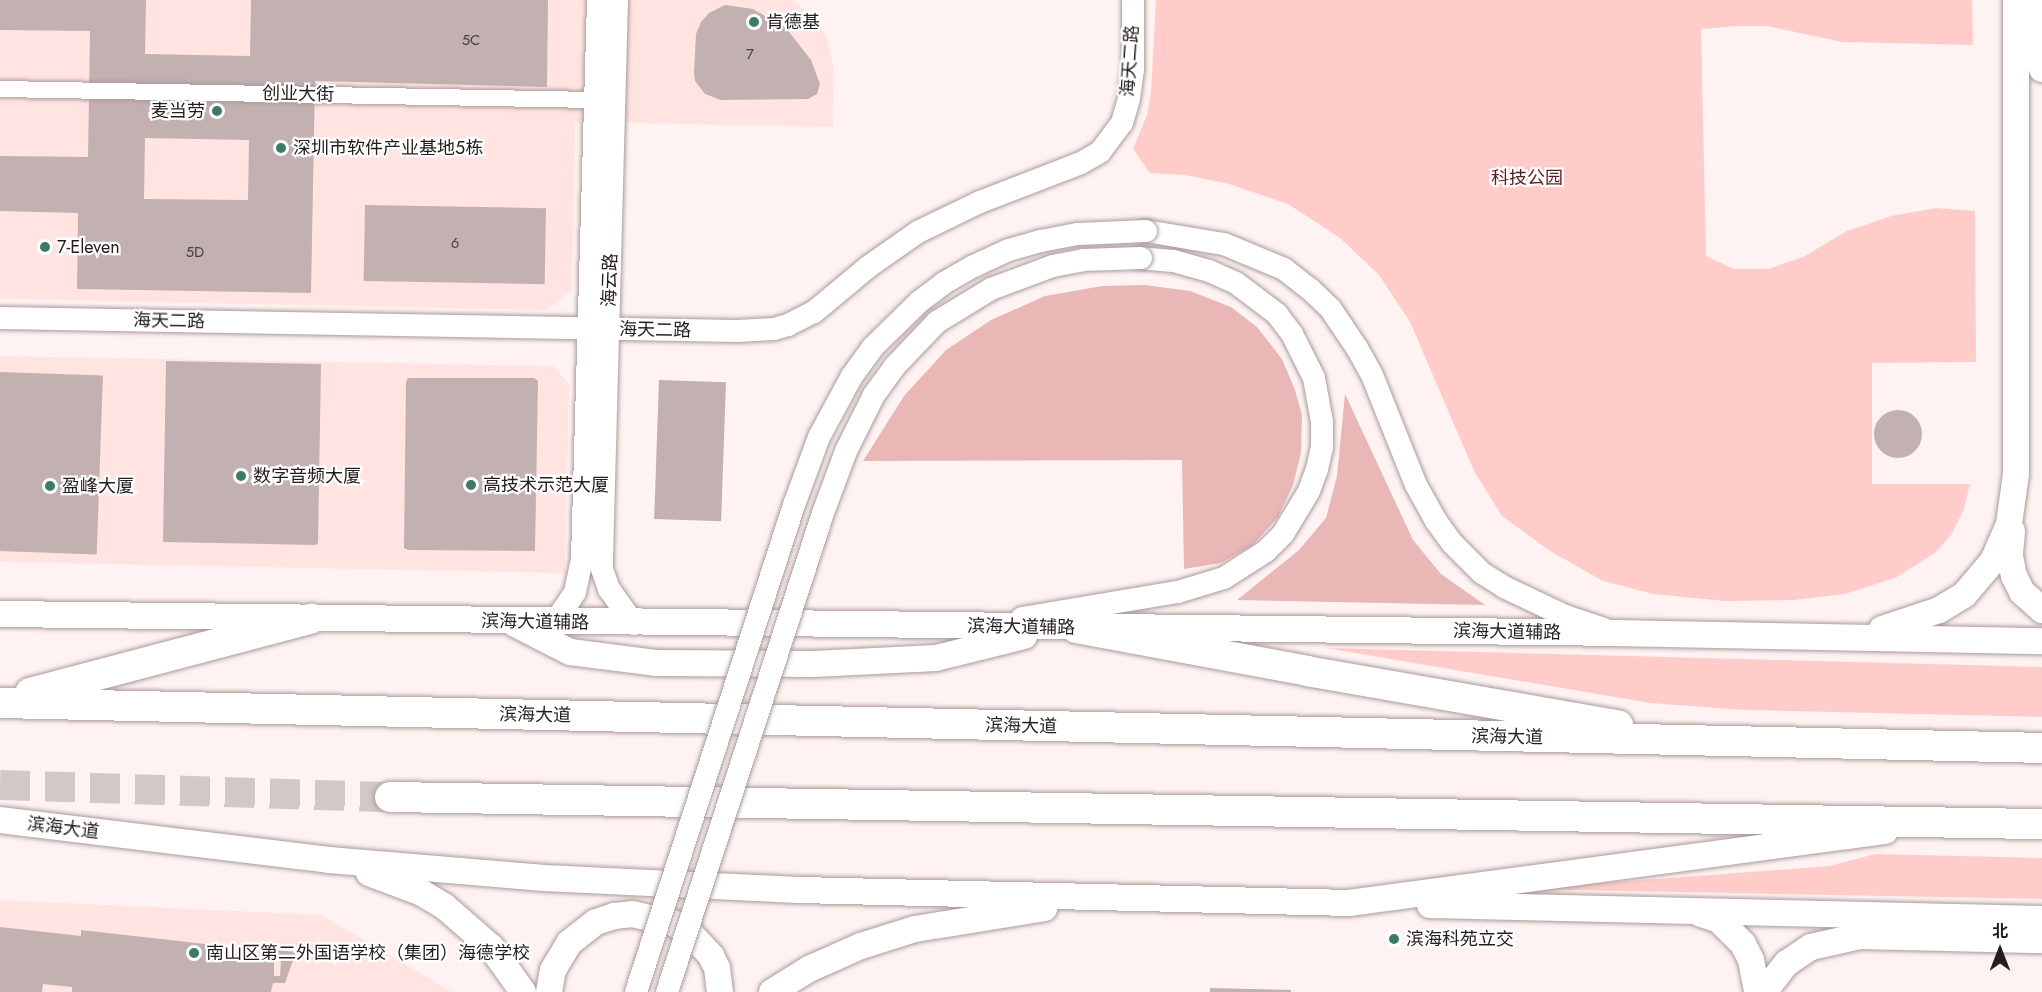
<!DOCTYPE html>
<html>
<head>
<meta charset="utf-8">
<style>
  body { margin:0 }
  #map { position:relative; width:2042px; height:992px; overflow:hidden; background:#fef3f2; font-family:Jost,"Noto Sans SC",sans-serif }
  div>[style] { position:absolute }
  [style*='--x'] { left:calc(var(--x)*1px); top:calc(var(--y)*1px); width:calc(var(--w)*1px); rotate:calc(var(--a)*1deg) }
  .built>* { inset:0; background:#ffe4e2 }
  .green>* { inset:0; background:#ffccca }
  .forest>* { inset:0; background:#e9b7b5 }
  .building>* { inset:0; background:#c2b1b0; transform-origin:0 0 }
  .round { border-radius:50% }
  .highway-tunnel>* { height:30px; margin-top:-15px; transform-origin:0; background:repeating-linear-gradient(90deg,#d2c8c7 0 30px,transparent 0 45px) }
  .roads { filter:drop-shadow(0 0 2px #ab9a99) drop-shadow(0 0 2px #ab9a99) }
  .street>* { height:16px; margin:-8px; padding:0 8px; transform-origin:8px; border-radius:8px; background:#fff }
  .secondary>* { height:22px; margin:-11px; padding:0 11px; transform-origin:11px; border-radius:11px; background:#fff }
  .primary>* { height:26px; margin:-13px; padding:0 13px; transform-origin:13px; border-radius:13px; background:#fff }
  .highway>* { height:30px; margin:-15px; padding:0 15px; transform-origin:15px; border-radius:15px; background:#fff }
  .bridges { filter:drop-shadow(0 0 2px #ab9a99) drop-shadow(0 0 2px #ab9a99) }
  .secondary-bridge>* { height:22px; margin:-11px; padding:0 11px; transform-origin:11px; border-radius:11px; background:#fff }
  .dots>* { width:16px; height:16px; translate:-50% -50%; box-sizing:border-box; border:3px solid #fff; border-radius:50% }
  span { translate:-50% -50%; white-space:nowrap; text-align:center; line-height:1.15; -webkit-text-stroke:4.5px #fff; paint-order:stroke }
  .number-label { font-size:15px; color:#4b4242 }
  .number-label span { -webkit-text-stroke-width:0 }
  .poi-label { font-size:18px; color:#231d1d }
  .left { translate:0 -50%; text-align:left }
  .right { translate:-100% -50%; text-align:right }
  .street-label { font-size:18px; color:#231d1d }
  .park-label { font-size:18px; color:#5a1e20 }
  .north { position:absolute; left:1970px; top:920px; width:60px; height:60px; -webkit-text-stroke:4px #fff; paint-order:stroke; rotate:0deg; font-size:16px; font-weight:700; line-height:24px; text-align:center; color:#231d1d }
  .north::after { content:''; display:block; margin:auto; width:21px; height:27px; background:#231d1d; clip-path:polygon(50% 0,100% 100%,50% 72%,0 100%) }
</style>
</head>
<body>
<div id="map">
  <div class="built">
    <div style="clip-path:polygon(0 0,793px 0,814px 18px,827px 38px,834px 68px,833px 127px,575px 122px,572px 290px,547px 310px,0 299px)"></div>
    <div style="clip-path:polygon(0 356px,553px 366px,569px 384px,565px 573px,0 562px)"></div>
    <div style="clip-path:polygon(0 900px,322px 915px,452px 992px,0 992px)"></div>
  </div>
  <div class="green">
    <div style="clip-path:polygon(1156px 0,1972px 0,1973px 45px,1842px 42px,1767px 26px,1737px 26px,1701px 29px,1706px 256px,1734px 269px,1768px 269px,1803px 257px,1847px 231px,1891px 216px,1937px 208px,1975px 211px,1976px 362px,1872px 363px,1872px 484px,1970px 484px,1964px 509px,1951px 535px,1935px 553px,1895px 578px,1845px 594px,1794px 600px,1725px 601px,1653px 594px,1603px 581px,1550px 551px,1502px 516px,1474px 471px,1410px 322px,1379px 275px,1340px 238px,1288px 204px,1229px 184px,1185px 175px,1150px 173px,1133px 149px,1147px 115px,1151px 92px)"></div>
    <div style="clip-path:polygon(1326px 648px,2042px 667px,2042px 717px,1745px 710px,1650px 703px)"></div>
    <div style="clip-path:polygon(1875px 854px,2042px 858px,2042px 899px,1523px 889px,1830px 866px)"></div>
  </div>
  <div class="forest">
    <div style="clip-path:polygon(1145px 285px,1190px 291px,1231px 307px,1257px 327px,1282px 359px,1295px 390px,1302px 415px,1301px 453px,1293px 485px,1278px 517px,1253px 545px,1221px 563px,1184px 569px,1182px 460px,863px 461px,904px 396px,946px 350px,991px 320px,1045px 296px,1102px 286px)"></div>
    <div style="clip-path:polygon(1345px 394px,1413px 540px,1441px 574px,1485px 605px,1237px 600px,1299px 550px,1326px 518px,1337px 476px)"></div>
  </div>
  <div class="building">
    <div style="clip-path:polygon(evenodd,0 0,146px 0,145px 54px,250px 56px,251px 0,548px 0,547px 87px,315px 81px,311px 293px,77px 289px,78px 213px,0 211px,0 156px,88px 157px,90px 31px,0 30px,0 0,145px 138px,249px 140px,248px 200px,144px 199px,145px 138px)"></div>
    <div style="clip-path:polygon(725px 5px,753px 9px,786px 28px,811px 60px,820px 84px,817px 94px,808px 99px,721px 100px,705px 94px,695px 81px,694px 73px,696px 34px,701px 22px,709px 13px)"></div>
    <div style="left:365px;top:205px;width:181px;height:76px;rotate:1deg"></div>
    <div style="clip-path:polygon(166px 361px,321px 364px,318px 543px,316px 545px,163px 542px)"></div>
    <div style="left:0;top:372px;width:103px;height:179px;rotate:2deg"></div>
    <div style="clip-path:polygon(408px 378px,534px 378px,538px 381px,535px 551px,408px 550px,404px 548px,406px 382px)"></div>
    <div style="left:659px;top:380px;width:67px;height:139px;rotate:2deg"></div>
    <div class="round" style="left:1874px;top:410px;width:48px;height:48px"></div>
    <div style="clip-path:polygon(0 927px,81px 936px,81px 930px,223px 946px,222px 953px,274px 957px,274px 976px,280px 976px,281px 959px,276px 959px,276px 950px,296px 952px,285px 983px,273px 983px,271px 992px,72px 992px,72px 987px,43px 984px,42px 992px,0 992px)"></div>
    <div style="clip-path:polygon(1210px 988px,1291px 990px,1291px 992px,1210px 992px)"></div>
  </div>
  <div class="highway-tunnel">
    <div style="--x:0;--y:785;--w:390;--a:1.8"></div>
  </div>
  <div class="roads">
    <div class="street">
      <div style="--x:0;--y:89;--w:596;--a:1.06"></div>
    </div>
    <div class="secondary">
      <div style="--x:617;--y:0;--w:558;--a:91.54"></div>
      <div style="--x:602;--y:558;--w:11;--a:90"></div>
      <div style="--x:602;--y:569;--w:21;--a:71"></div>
      <div style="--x:609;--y:589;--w:43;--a:54.5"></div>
      <div style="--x:1146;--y:231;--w:79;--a:9.5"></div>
      <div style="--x:1224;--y:244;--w:65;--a:22.6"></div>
      <div style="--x:1284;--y:269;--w:33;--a:38"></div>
      <div style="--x:1310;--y:289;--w:28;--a:44"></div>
      <div style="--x:1330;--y:308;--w:48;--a:56"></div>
      <div style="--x:1357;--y:348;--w:31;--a:61"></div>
      <div style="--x:1372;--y:375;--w:118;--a:68.2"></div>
      <div style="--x:1416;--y:485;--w:41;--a:60.9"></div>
      <div style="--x:1436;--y:521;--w:27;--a:54"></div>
      <div style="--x:1452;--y:543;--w:42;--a:45"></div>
      <div style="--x:1482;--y:573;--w:26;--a:32"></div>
      <div style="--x:1504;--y:587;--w:68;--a:25.4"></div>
      <div style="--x:1565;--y:616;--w:41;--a:18.4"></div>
      <div style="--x:0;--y:318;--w:737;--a:1.01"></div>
      <div style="--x:737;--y:331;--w:37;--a:-3"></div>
      <div style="--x:774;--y:329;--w:15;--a:-16"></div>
      <div style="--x:788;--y:325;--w:29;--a:-27"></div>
      <div style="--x:814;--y:312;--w:70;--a:-39.8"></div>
      <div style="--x:868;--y:267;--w:61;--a:-35"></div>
      <div style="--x:918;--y:232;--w:69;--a:-25.8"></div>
      <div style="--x:980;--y:202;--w:108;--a:-21.1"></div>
      <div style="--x:1081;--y:163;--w:22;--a:-30"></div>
      <div style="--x:1100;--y:152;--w:36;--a:-53"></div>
      <div style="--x:1122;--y:123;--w:26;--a:-74"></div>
      <div style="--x:1129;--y:98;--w:29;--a:-82"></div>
      <div style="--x:1133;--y:69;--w:69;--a:-90"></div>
      <div style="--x:1022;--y:618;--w:158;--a:-9.5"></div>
      <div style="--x:1178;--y:592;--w:48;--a:-16.9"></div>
      <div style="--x:1224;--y:578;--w:50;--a:-32.7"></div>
      <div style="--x:1266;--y:551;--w:24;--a:-45"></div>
      <div style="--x:1283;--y:534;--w:50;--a:-58.8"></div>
      <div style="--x:1309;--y:491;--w:23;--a:-70"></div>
      <div style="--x:1317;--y:469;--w:23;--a:-77"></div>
      <div style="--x:1322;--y:447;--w:25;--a:-90"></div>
      <div style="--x:1322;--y:422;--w:45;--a:-100.3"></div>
      <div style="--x:1314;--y:378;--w:49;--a:-116.6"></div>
      <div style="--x:1292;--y:334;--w:25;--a:-127"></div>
      <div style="--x:1277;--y:314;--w:51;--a:-142.9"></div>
      <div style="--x:1236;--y:283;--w:30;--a:-156"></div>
      <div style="--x:1209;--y:271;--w:37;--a:-164"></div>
      <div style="--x:1173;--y:261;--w:32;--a:-175"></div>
      <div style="--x:555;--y:622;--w:36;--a:-56"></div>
      <div style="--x:575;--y:592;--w:34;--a:-78"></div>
      <div style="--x:582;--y:559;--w:559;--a:-88.36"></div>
    </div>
    <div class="primary">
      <div style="--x:2041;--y:0;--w:69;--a:89.2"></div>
      <div style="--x:2012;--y:531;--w:25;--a:95"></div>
      <div style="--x:2010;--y:556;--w:20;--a:79"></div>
      <div style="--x:2014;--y:576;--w:18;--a:63"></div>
      <div style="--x:2022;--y:592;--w:27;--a:42"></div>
      <div style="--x:0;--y:614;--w:1614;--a:0.67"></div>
      <div style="--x:1614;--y:633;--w:428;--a:1.1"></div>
      <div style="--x:515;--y:624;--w:62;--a:27"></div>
      <div style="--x:570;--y:652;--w:88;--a:7.2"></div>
      <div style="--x:657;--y:663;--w:157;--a:0.4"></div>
      <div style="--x:814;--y:664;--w:122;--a:-2.8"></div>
      <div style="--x:936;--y:658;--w:91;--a:-14"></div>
      <div style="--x:1882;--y:629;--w:60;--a:-18.4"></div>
      <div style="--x:1939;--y:610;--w:29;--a:-31"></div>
      <div style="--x:1964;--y:595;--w:45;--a:-49.5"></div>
      <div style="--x:1993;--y:561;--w:40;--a:-66.6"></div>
      <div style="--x:2009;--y:524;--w:50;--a:-82"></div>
      <div style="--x:2016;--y:474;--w:474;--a:-90"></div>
      <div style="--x:0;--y:820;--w:331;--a:6.9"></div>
      <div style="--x:329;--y:860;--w:216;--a:4.8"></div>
      <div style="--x:544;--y:878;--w:255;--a:2.7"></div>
      <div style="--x:799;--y:890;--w:550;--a:1.35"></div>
      <div style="--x:1349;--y:903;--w:541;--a:-7.65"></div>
      <div style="--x:369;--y:873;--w:57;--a:20.7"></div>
      <div style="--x:422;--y:893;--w:26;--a:31"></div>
      <div style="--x:444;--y:906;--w:62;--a:41.1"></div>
      <div style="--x:491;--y:947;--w:55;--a:54.6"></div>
      <div style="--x:1430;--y:905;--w:612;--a:1.31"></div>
      <div style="--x:1701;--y:914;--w:19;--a:18"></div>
      <div style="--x:1719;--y:920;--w:34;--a:45"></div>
      <div style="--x:1743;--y:944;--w:18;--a:63"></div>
      <div style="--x:1751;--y:960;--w:33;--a:79"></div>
      <div style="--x:549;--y:992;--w:22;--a:-80"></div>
      <div style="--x:553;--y:970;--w:31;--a:-59"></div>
      <div style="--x:569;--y:943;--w:34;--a:-38"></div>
      <div style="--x:596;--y:922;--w:19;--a:-18"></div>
      <div style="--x:614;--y:916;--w:18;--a:-6"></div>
      <div style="--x:632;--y:914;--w:42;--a:12.4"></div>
      <div style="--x:673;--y:923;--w:18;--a:29"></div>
      <div style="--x:689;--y:932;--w:33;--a:47"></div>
      <div style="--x:711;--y:956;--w:13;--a:63"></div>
      <div style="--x:717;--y:968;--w:24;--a:83"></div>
      <div style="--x:772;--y:992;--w:44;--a:-31.9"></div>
      <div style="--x:809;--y:969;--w:57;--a:-23.9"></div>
      <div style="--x:861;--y:946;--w:57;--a:-17.5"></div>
      <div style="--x:915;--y:929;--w:131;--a:-9.2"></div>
      <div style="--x:1764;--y:992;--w:37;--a:-52"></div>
      <div style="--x:1787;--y:963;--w:29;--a:-34"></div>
      <div style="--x:1811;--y:947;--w:50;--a:-12.7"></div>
      <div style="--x:1860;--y:936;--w:182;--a:1.3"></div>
    </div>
    <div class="highway">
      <div style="--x:1076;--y:628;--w:235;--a:10.5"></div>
      <div style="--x:1307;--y:671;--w:316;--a:9.9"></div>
      <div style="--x:30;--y:693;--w:291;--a:-14.8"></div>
      <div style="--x:0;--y:703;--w:2042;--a:1.26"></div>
      <div style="--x:390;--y:797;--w:1652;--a:0.94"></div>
    </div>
  </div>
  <div class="bridges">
    <div class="secondary-bridge">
      <div style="--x:636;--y:992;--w:512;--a:-72.03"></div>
      <div style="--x:794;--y:505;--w:72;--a:-69.8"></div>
      <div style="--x:819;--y:437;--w:69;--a:-61.6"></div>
      <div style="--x:852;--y:376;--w:34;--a:-54"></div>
      <div style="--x:872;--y:348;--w:66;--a:-44.4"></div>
      <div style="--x:919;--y:302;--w:31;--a:-37"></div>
      <div style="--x:944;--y:283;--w:34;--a:-30"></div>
      <div style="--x:974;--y:266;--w:38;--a:-25"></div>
      <div style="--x:1009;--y:250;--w:33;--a:-16"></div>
      <div style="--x:1041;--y:241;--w:38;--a:-11"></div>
      <div style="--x:1078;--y:234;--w:68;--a:-2.5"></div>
      <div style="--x:667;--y:992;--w:504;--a:-71.96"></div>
      <div style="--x:823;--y:513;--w:66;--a:-69.6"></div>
      <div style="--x:846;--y:451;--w:63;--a:-63.4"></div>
      <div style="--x:874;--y:395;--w:36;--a:-54"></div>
      <div style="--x:895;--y:366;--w:61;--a:-46.3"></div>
      <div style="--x:937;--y:322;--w:63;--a:-31.4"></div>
      <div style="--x:991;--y:289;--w:66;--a:-20.4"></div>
      <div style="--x:1053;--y:266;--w:31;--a:-11"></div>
      <div style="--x:1083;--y:260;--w:58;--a:-2"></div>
    </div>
  </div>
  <div class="dots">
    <div style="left:754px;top:22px;background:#3c7b68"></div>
    <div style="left:217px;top:111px;background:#3c7b68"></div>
    <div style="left:281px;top:148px;background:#3c7b68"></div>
    <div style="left:45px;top:247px;background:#3c7b68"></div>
    <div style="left:241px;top:476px;background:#3c7b68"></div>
    <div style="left:471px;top:485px;background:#3c7b68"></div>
    <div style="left:50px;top:486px;background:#3c7b68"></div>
    <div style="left:1394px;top:939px;background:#3c7b68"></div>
    <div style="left:194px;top:953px;background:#3c7b68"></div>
  </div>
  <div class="number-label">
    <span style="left:471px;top:41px">5C</span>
    <span style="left:750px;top:55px">7</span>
    <span style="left:455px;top:244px">6</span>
    <span style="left:195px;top:253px">5D</span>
  </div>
  <div class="poi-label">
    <span class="left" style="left:766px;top:22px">肯德基</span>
    <span class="right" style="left:205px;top:111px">麦当劳</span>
    <span class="left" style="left:293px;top:148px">深圳市软件产业基地5栋</span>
    <span class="left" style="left:57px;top:247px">7-Eleven</span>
    <span class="left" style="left:253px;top:476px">数字音频大厦</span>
    <span class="left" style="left:483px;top:485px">高技术示范大厦</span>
    <span class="left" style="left:62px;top:486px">盈峰大厦</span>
    <span class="left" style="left:1406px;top:939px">滨海科苑立交</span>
    <span class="left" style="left:206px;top:953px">南山区第二外国语学校（集团）海德学校</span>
  </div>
  <div class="street-label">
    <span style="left:1130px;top:61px;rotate:-86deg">海天二路</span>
    <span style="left:298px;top:94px;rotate:1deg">创业大街</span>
    <span style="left:610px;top:280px;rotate:-88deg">海云路</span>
    <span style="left:169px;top:321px;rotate:1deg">海天二路</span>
    <span style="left:655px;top:330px;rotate:1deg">海天二路</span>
    <span style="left:535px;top:622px;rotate:1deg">滨海大道辅路</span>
    <span style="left:1021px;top:627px;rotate:1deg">滨海大道辅路</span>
    <span style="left:1507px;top:632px;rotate:1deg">滨海大道辅路</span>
    <span style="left:535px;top:715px;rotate:1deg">滨海大道</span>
    <span style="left:1021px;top:726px;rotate:1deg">滨海大道</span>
    <span style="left:1507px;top:737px;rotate:1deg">滨海大道</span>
    <span style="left:63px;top:828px;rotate:7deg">滨海大道</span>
  </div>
  <div class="park-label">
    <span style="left:1527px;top:178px">科技公园</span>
  </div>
  <div class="north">北</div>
</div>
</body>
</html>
